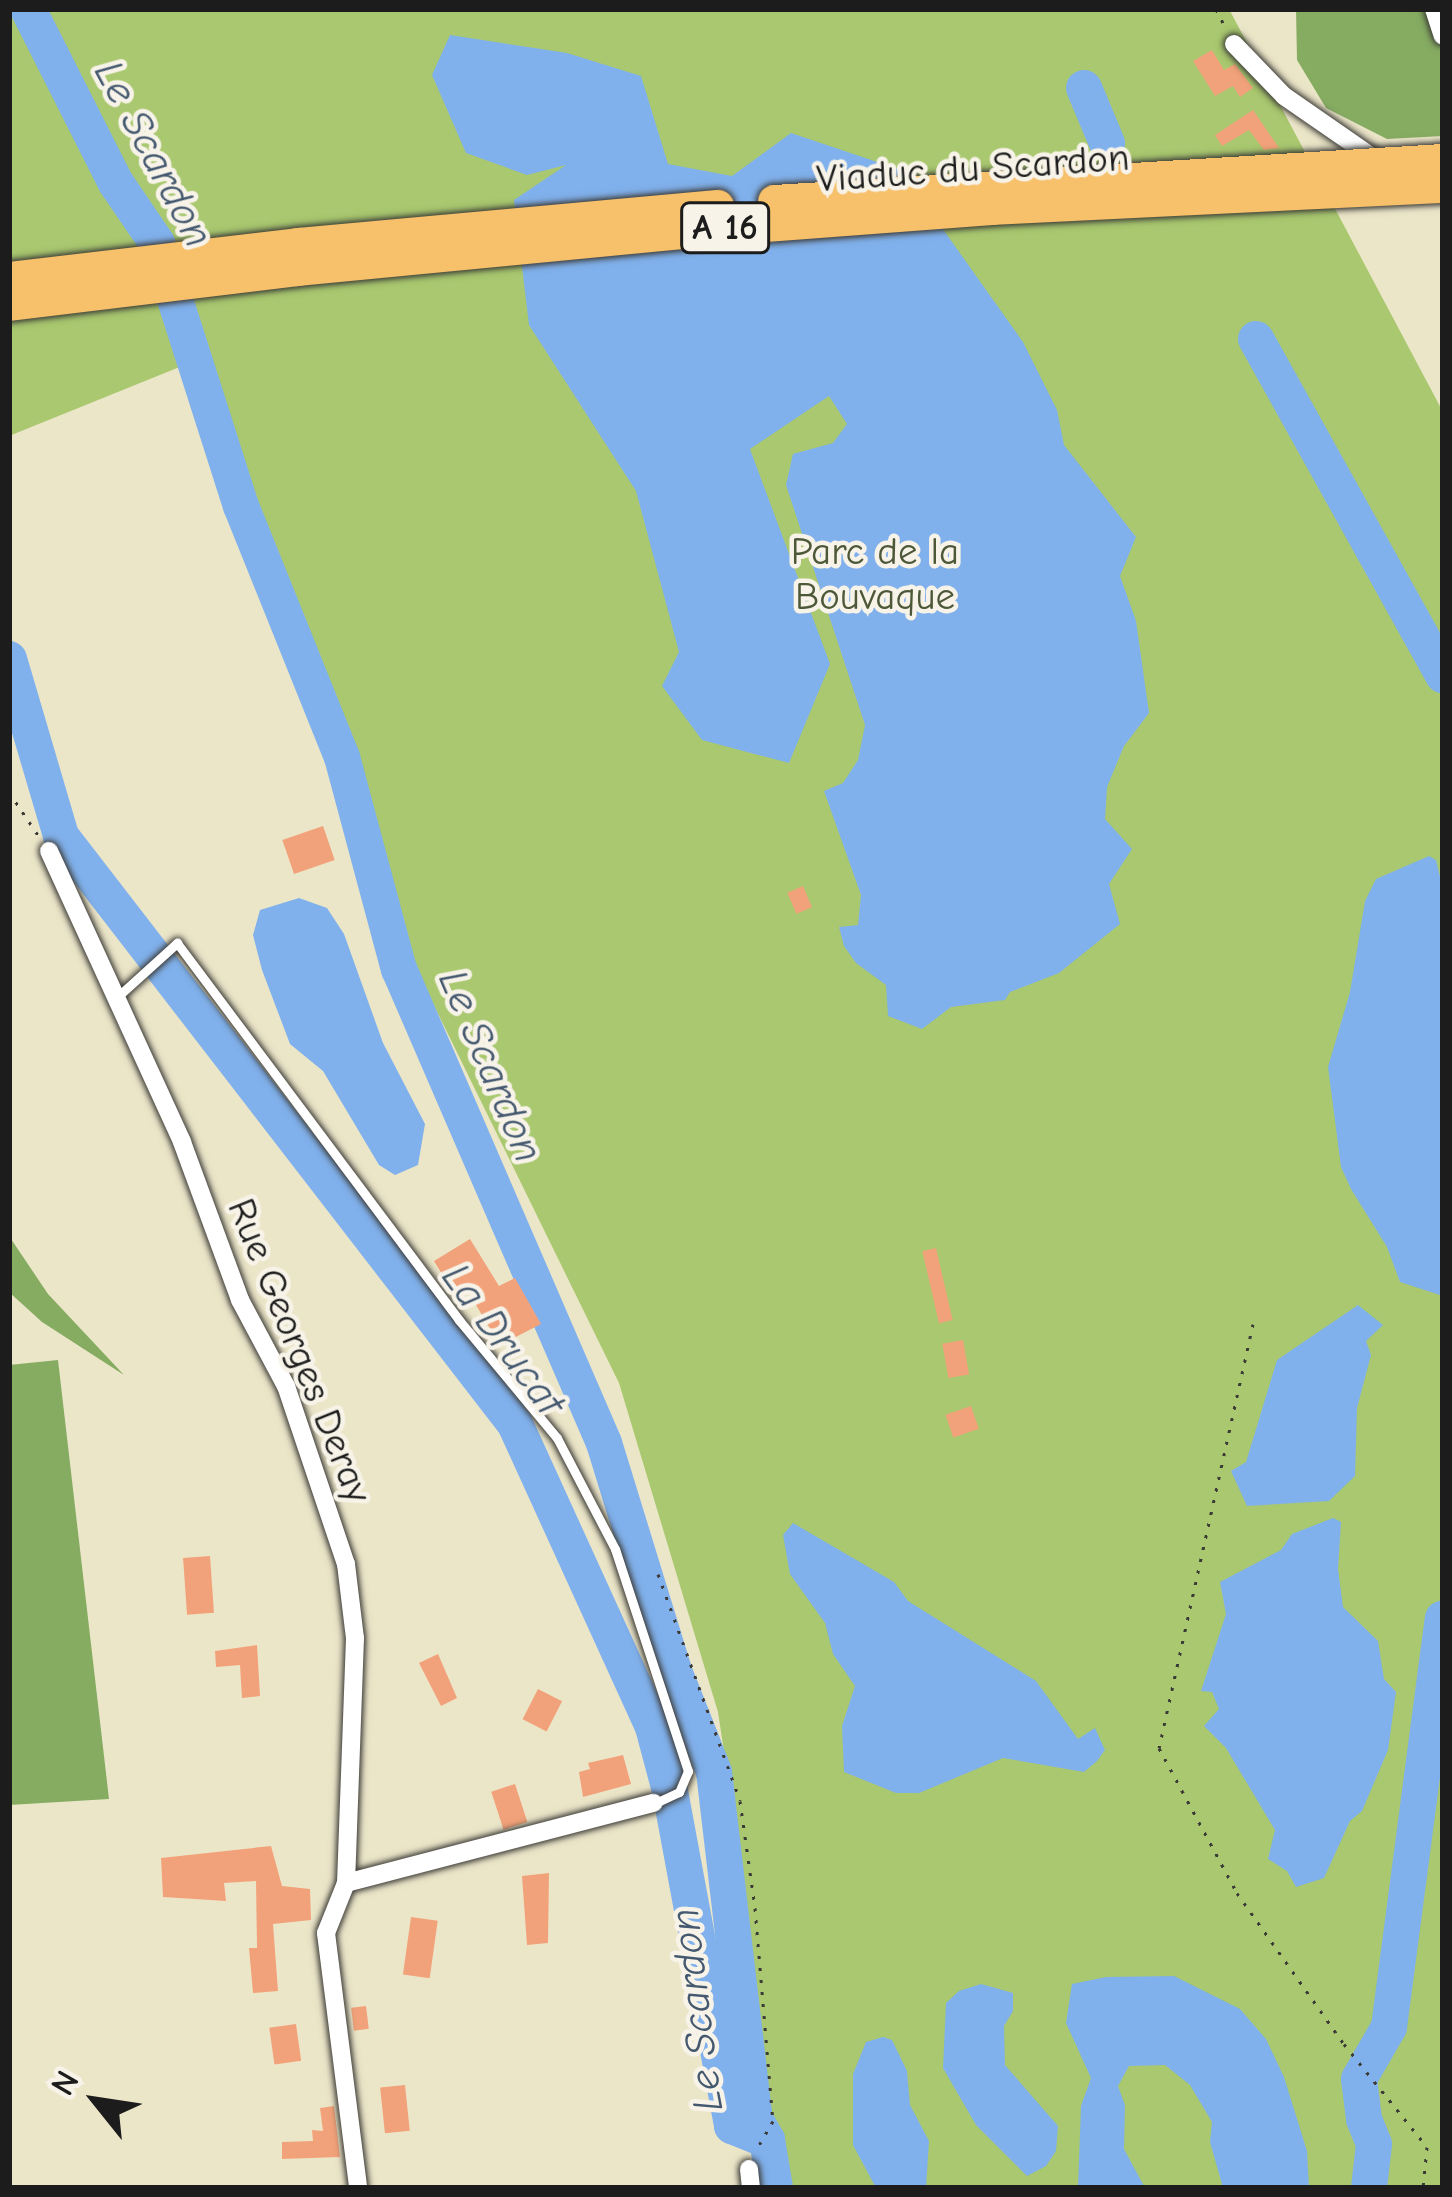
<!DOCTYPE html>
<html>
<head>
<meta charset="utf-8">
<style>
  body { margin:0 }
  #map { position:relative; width:1452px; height:2197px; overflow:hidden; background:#ece6c9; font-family:"Comic Neue",sans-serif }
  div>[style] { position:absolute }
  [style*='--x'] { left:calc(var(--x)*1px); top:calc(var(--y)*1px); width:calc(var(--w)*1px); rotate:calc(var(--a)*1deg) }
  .green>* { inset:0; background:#a9c86f }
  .forest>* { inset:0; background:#86ac62 }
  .water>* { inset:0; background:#81b1ec }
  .river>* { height:36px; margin:-18px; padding:0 18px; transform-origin:18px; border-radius:18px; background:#81b1ec }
  .building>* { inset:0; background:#f2a27a; transform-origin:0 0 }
  .path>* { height:3px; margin-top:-1.5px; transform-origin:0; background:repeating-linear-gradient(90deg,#3b3a36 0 3px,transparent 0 12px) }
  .roads { filter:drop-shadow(0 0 3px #3b3a36) drop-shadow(0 0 3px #3b3a36) }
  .lane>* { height:9px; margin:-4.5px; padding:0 4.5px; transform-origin:4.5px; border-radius:4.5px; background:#fff }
  .street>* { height:18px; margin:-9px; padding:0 9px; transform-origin:9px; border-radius:9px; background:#fff }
  .bridges { filter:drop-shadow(0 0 3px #3b3a36) drop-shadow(0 0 3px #3b3a36) }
  .highway-bridge>* { height:33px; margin:-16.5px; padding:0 16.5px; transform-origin:16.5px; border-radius:16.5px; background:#f7c06b }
  span { translate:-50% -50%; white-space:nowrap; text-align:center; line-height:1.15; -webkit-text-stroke:9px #f7f3e8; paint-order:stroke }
  .shield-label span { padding:3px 9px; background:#f7f3e8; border:3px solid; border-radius:9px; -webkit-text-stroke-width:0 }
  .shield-label { font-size:36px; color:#1c1c1c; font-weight:700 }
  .street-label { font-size:39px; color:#1c1c1c }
  .park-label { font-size:39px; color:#4d5839 }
  .water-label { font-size:42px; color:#44586f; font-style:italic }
  .frame { position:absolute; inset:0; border:12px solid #1c1c1c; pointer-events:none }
  .north { position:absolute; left:36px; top:2041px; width:120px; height:120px; -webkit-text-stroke:9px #f7f3e8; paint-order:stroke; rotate:300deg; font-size:33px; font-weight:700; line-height:48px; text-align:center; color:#1c1c1c }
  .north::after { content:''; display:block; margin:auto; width:42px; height:54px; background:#1c1c1c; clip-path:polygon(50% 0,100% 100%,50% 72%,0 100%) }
</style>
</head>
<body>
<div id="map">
  <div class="green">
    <div style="clip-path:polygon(9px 9px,1229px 9px,1443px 412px,1443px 2188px,768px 2188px,738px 1844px,718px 1712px,619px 1383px,421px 979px,192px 362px,9px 436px)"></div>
  </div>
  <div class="forest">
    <div style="clip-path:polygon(1296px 9px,1443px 9px,1443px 136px,1387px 139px,1326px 108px,1297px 60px)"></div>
    <div style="clip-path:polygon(9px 1236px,48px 1294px,124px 1375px,42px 1322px,9px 1292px)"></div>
    <div style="clip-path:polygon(58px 1360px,109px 1799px,9px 1805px,9px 1365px)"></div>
  </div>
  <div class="water">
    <div style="clip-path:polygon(450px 35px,567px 53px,641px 76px,668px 164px,732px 176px,791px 133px,901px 170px,1023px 342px,1057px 410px,1064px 445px,1136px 537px,1120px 576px,1136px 621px,1149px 713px,1124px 746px,1107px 787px,1105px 819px,1132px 849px,1109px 884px,1120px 924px,1059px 973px,1010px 992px,1005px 1000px,951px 1007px,922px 1029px,888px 1016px,886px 985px,856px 963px,844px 946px,839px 927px,858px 925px,861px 895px,824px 791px,843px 783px,858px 760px,865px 725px,786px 485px,793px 454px,833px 443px,847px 424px,829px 396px,750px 449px,830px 664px,789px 763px,702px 740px,662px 686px,679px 652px,636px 491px,529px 325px,514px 200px,566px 165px,527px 175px,466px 153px,432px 75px)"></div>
    <div style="clip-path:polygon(1429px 856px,1436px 860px,1443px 889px,1443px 1296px,1400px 1282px,1387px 1247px,1351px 1189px,1341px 1167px,1328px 1067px,1350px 992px,1365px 901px,1376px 879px)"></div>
    <div style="clip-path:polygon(299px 898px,327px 908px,344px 934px,383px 1043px,425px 1124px,418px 1165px,395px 1175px,379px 1165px,323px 1071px,290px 1044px,262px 970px,253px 935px,260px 910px)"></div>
    <div style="clip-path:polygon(1358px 1305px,1383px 1325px,1366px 1341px,1371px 1355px,1357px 1408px,1355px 1476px,1329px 1501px,1247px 1506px,1231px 1471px,1246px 1462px,1277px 1360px)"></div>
    <div style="clip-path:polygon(1333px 1518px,1341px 1522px,1338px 1569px,1343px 1607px,1378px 1641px,1384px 1679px,1396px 1692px,1388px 1750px,1362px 1811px,1350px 1821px,1324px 1878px,1296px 1887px,1287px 1871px,1268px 1859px,1275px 1830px,1226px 1748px,1204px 1726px,1219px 1709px,1212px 1692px,1201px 1691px,1226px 1614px,1220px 1582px,1281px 1550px,1292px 1534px)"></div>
    <div style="clip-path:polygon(793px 1523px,894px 1582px,908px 1601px,1036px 1681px,1078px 1739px,1095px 1728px,1105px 1750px,1097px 1761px,1084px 1772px,1003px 1758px,919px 1793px,896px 1793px,844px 1772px,842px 1726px,855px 1686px,833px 1654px,825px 1623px,790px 1574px,783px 1535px)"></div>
    <div style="clip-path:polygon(1174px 1976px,1240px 2009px,1266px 2039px,1284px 2077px,1307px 2151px,1309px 2188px,1223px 2188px,1210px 2142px,1212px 2122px,1190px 2085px,1165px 2065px,1129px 2066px,1118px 2086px,1125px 2105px,1124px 2149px,1145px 2188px,1078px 2187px,1081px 2106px,1091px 2078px,1066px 2023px,1072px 1984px,1106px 1977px)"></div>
    <div style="clip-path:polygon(981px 1984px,1013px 1993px,1013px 2011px,1004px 2026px,1005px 2065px,1058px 2126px,1056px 2151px,1046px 2166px,1027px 2176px,976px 2125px,943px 2068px,946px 2003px,959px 1991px)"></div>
    <div style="clip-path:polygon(883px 2037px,892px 2040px,907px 2071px,910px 2105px,929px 2141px,926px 2188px,876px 2188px,853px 2145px,853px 2074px,866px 2042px)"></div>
  </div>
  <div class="river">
    <div style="--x:28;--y:9;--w:195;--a:63.2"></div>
    <div style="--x:116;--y:183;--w:73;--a:55.7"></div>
    <div style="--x:157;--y:243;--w:276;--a:72.3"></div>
    <div style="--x:241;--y:506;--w:271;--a:68.1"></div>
    <div style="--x:342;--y:757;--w:220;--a:75"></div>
    <div style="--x:399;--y:969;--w:516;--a:66.61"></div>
    <div style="--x:604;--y:1443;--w:239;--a:72.9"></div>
    <div style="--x:674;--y:1671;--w:109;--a:68.4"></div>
    <div style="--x:714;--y:1772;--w:349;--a:83.3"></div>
    <div style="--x:755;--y:2119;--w:24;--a:60"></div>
    <div style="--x:767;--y:2140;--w:49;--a:80.5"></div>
    <div style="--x:1084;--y:88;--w:60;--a:67.3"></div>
    <div style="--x:1256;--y:339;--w:385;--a:60.9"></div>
    <div style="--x:9;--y:659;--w:184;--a:73.6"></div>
    <div style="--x:61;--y:836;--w:743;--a:52.33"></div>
    <div style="--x:515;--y:1424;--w:333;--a:65.5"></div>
    <div style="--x:653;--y:1727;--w:66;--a:75.1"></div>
    <div style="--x:670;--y:1791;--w:341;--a:79.5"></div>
    <div style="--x:732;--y:2126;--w:38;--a:22"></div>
    <div style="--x:1369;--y:2188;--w:44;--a:-83.5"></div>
    <div style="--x:1374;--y:2144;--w:27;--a:-112"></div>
    <div style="--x:1364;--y:2119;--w:40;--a:-97.1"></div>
    <div style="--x:1359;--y:2079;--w:60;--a:-60"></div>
    <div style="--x:1389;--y:2027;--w:412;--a:-82.5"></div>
  </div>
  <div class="building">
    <div style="clip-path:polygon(1212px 50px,1224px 70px,1235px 64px,1253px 88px,1240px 97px,1233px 86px,1215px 96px,1193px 61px)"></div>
    <div style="clip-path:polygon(1253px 110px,1279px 148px,1264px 150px,1249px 130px,1222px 146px,1215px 135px)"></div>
    <div style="left:323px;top:826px;width:36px;height:43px;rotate:71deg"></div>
    <div style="left:803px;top:886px;width:23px;height:17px;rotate:67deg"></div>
    <div style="clip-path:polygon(470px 1239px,499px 1286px,515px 1278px,541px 1324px,500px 1345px,467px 1290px,456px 1297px,434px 1261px)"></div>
    <div style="left:936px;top:1248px;width:74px;height:14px;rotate:77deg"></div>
    <div style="left:963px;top:1340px;width:35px;height:21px;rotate:80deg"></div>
    <div style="left:971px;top:1406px;width:24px;height:27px;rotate:71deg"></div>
    <div style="left:210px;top:1556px;width:57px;height:27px;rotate:86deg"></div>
    <div style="clip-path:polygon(257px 1645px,260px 1696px,242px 1698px,240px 1665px,216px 1667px,215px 1651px)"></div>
    <div style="clip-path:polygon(438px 1654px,457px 1698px,441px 1706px,419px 1663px)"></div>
    <div style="left:538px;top:1689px;width:27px;height:34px;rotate:27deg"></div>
    <div style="clip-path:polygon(623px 1755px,631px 1784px,583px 1797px,579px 1772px,590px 1769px,588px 1763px)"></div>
    <div style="left:515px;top:1784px;width:40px;height:25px;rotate:72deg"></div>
    <div style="clip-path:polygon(271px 1846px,282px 1886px,310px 1889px,311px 1920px,273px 1924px,278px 1991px,253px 1993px,249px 1948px,257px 1948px,256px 1881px,224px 1883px,226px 1901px,163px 1897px,161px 1858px)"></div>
    <div style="clip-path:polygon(549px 1873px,548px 1943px,527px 1945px,522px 1876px)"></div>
    <div style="left:411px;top:1917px;width:27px;height:58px;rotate:8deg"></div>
    <div style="left:366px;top:2006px;width:23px;height:15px;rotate:83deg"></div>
    <div style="left:296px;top:2024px;width:37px;height:27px;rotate:82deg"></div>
    <div style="left:405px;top:2085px;width:46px;height:25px;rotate:84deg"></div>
    <div style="clip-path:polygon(334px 2106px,340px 2157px,282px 2159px,282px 2142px,313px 2141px,312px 2130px,323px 2131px,320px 2108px)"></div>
  </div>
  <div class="path">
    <div style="--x:1216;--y:9;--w:22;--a:63"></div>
    <div style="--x:9;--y:792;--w:52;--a:56"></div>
    <div style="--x:1253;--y:1324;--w:434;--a:102.5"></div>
    <div style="--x:1159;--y:1748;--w:165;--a:61.7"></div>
    <div style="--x:1237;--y:1893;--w:185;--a:54.7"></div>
    <div style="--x:1344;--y:2044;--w:132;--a:51.1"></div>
    <div style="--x:1427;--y:2147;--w:41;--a:95.6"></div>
    <div style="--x:658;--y:1574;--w:241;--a:70.1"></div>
    <div style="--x:740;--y:1801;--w:108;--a:82"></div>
    <div style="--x:755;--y:1908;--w:214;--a:85.2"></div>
    <div style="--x:773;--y:2121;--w:34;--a:120"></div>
  </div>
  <div class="roads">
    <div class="lane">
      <div style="--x:115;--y:999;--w:84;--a:-42.1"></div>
      <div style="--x:177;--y:943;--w:471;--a:53.2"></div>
      <div style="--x:459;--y:1320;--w:153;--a:50.3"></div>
      <div style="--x:557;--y:1438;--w:125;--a:62.4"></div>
      <div style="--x:615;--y:1549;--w:234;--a:71.8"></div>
      <div style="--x:688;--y:1771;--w:23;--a:113"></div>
      <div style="--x:679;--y:1792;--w:26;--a:155"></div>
    </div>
    <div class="street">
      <div style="--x:1434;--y:9;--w:28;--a:72"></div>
      <div style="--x:1234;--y:44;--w:72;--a:46.1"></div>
      <div style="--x:1284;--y:96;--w:114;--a:34.7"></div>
      <div style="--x:49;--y:851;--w:320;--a:65.4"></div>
      <div style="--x:182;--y:1142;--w:168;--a:69.8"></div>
      <div style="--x:240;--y:1300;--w:98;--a:61.9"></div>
      <div style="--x:286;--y:1386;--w:188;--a:71.4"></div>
      <div style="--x:346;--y:1564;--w:75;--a:83.1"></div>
      <div style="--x:355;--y:1638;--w:245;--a:92.1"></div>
      <div style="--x:346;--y:1883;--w:54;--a:111.8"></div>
      <div style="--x:326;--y:1933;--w:257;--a:82.8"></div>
      <div style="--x:346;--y:1883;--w:318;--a:-14.6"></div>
      <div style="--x:749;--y:2169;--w:19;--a:84"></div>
    </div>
  </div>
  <div class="bridges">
    <div class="highway-bridge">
      <div style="--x:774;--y:201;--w:670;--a:-3.51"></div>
      <div style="--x:9;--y:278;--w:291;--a:-6.7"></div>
      <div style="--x:298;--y:244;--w:421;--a:-5.2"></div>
      <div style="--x:9;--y:304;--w:290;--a:-6.9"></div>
      <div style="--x:297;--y:269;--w:430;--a:-5.5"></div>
      <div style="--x:725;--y:228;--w:267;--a:-4.3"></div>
      <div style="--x:991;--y:208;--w:453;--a:-2.8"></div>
    </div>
  </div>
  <div class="shield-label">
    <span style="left:725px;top:228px">A 16</span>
  </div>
  <div class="street-label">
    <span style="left:973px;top:169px;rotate:-4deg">Viaduc du Scardon</span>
    <span style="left:299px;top:1351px;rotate:68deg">Rue Georges Deray</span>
  </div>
  <div class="park-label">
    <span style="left:875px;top:575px">Parc de la<br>Bouvaque</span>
  </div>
  <div class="water-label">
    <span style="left:153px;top:154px;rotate:62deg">Le Scardon</span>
    <span style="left:490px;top:1066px;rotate:67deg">Le Scardon</span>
    <span style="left:503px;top:1340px;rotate:54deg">La Drucat</span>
    <span style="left:697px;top:2010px;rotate:-97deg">Le Scardon</span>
  </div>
  <div class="frame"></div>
  <div class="north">N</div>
</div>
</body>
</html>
